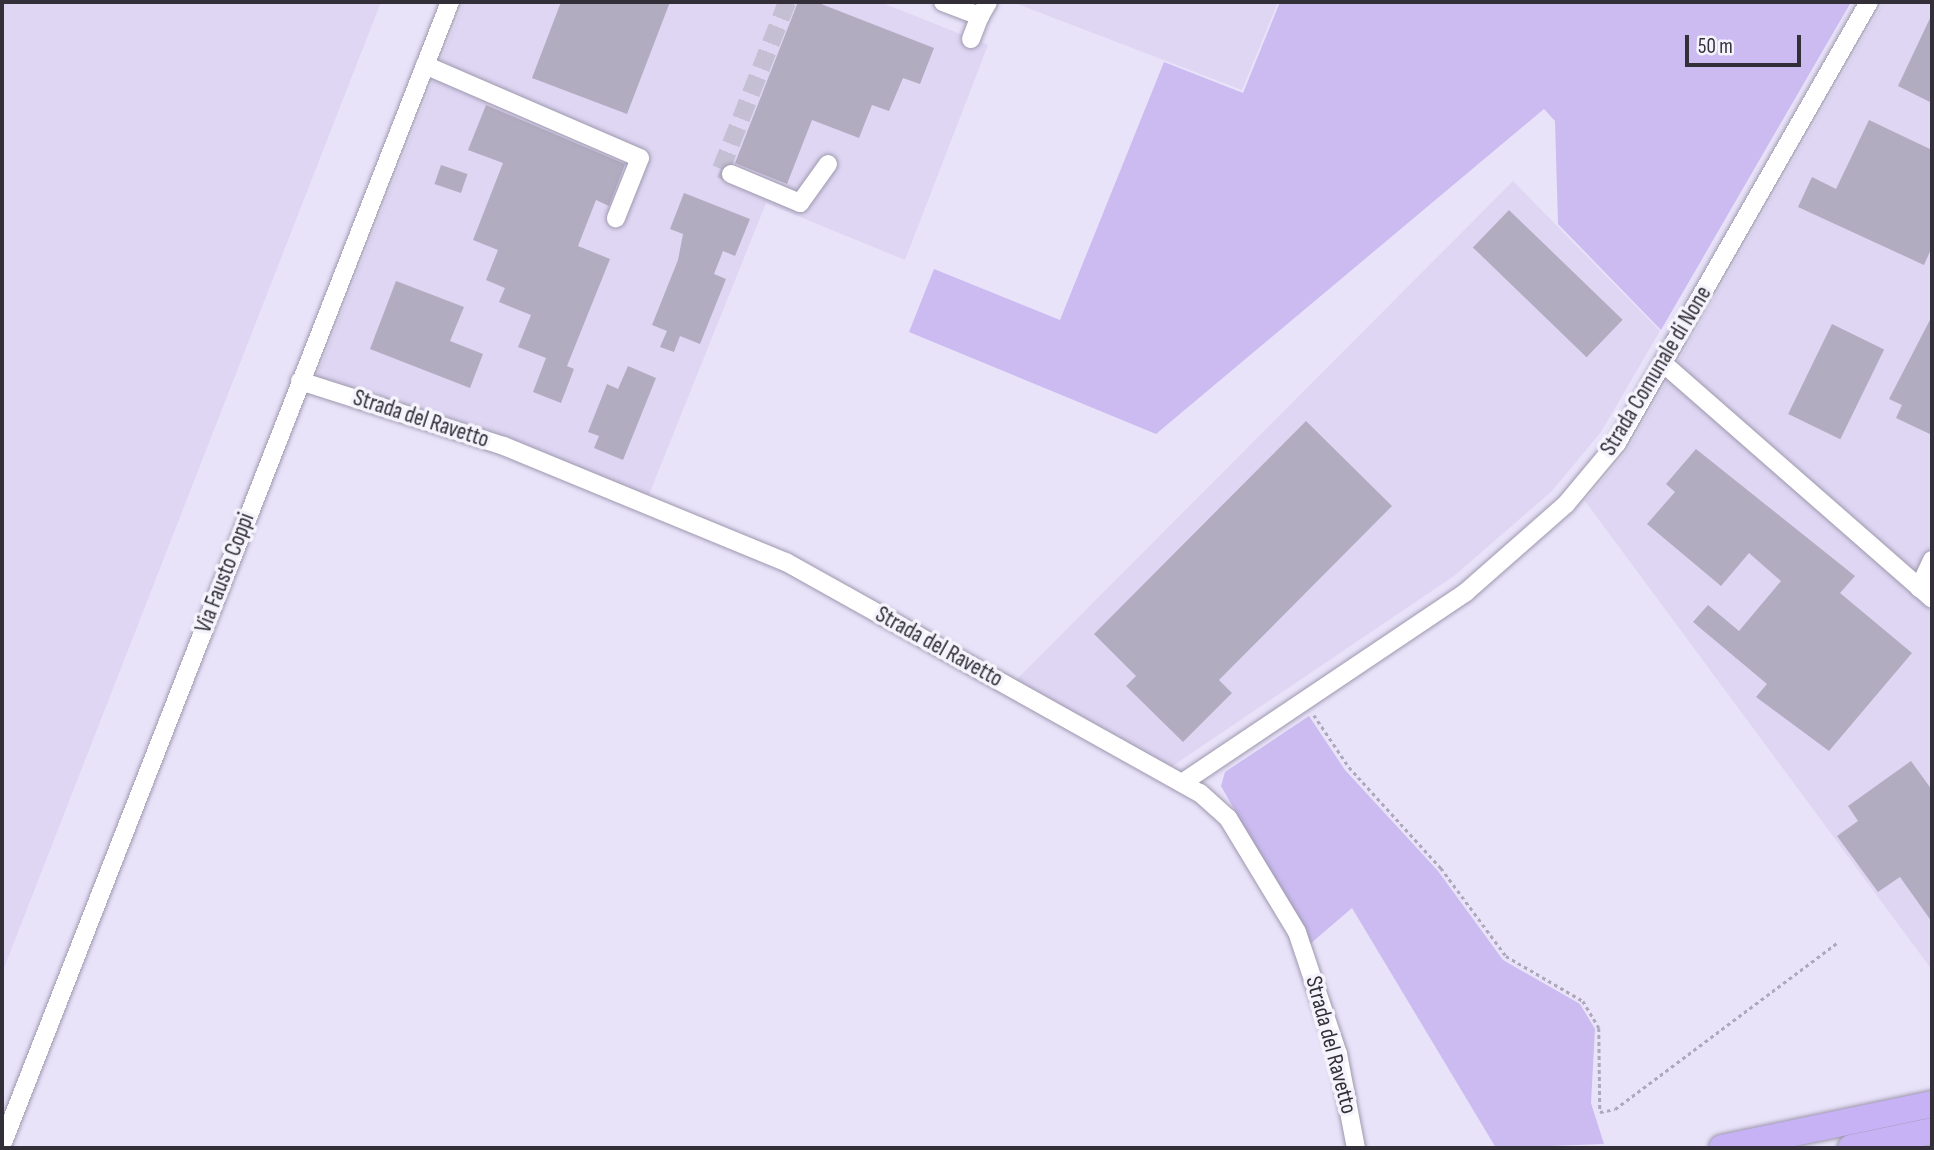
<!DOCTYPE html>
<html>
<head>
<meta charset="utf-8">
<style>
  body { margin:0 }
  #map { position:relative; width:1934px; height:1150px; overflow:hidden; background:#e9e3fa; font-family:"Sofia Sans Condensed",sans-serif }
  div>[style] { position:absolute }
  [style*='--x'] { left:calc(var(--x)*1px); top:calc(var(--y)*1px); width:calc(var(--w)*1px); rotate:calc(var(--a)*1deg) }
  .built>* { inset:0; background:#ded6f3 }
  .green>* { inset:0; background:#cbbbf1 }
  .building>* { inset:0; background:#b2acc1; transform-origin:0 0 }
  .minor-tunnel>* { height:18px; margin-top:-9px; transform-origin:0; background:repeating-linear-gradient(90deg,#c4bfd3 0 18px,transparent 0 27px) }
  .path>* { height:2.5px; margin-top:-1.25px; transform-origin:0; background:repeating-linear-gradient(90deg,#ada8ba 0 3.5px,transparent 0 7px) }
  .roads { filter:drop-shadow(0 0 2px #9e98ad) drop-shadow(0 0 2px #9e98ad) }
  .minor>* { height:18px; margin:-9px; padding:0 9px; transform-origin:9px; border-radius:9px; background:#fff }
  .highway>* { height:26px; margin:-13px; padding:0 13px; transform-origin:13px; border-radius:13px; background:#c6b2f4 }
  span { translate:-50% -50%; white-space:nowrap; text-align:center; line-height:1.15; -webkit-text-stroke:7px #f5f3fc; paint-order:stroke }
  .street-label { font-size:23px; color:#322f38 }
  .frame { position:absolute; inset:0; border:4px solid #322f38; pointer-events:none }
  .scale { position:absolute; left:1685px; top:35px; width:116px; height:32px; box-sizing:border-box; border:4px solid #322f38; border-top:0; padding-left:9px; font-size:21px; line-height:24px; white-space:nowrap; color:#322f38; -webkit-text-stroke:5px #f5f3fc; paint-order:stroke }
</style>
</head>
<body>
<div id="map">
  <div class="built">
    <div style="clip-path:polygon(2px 2px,381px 2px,2px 973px)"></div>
    <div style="clip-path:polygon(464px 2px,880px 2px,988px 45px,905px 260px,766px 203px,648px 497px,443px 416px,316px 378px)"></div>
    <div style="clip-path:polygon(1012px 2px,1278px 2px,1242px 90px)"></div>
    <div style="clip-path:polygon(1884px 2px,1932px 2px,1932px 970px,1585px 501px,1627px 451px)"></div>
    <div style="clip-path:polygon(1513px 181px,1660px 331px,1601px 432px,1552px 491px,1454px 576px,1171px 767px,1016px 680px)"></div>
  </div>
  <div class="green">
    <div style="clip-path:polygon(1280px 2px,1851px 2px,1661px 330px,1558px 224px,1555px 121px,1544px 109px,1156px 434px,909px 332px,934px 269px,1060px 320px,1164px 62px,1243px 93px)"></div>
    <div style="clip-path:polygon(1309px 716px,1345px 770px,1438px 871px,1503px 960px,1580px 1004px,1595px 1029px,1591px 1103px,1604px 1144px,1496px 1148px,1352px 908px,1310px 944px,1221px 786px,1225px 772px)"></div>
  </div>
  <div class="building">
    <div style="clip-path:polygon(561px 2px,670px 2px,627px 114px,532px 78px)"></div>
    <div style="clip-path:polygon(798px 2px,816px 2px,934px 48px,920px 84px,903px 78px,889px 111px,872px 105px,859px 138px,812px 120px,787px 184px,735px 163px)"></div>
    <div style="clip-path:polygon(1932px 14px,1932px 103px,1898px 86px)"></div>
    <div style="clip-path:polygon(486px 105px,625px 164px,609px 206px,596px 200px,578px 246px,610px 259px,567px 366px,574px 369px,561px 403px,533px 392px,546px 358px,518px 347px,531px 315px,499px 302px,505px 288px,486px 280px,498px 250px,473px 240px,503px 163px,468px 150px)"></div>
    <div style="clip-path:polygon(1869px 120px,1932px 150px,1932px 247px,1924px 265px,1798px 207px,1812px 177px,1836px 189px)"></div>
    <div style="left:441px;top:165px;width:28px;height:20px;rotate:19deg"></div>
    <div style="clip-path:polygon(684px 193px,750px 219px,735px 256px,723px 251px,714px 274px,726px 279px,700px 344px,680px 336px,674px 352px,660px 347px,667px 331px,652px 325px,678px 260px,683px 234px,670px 229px)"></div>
    <div style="left:1509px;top:210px;width:158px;height:52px;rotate:44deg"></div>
    <div style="clip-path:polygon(396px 281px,464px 307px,450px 341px,483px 354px,470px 388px,370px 349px)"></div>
    <div style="clip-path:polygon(1932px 316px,1932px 435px,1896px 418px,1902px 405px,1889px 399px)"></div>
    <div style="left:1832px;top:324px;width:58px;height:100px;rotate:26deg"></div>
    <div style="clip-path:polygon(628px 366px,656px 378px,623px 460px,594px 448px,599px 436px,588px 432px,607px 384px,618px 389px)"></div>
    <div style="clip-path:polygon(1306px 421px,1392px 506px,1219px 680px,1232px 693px,1183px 742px,1126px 686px,1136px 676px,1094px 634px)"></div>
    <div style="clip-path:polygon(1696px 449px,1855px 576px,1840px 593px,1912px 653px,1829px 751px,1756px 697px,1767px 684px,1693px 622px,1708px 605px,1739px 631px,1781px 581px,1749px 553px,1721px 586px,1647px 524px,1675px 492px,1666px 484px)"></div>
    <div style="clip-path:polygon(1911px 761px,1932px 790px,1932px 922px,1900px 877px,1878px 892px,1837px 836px,1858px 821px,1848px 806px)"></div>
  </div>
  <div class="minor-tunnel">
    <div style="--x:731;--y:174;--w:11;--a:-153"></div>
    <div style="--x:721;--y:169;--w:180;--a:-68.4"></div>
  </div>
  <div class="path">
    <div style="--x:1314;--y:715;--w:63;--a:56.1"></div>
    <div style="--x:1349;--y:767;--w:137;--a:47.7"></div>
    <div style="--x:1441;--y:868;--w:109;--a:53.5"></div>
    <div style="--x:1506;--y:956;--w:89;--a:30.3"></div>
    <div style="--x:1583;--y:1001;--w:31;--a:59"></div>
    <div style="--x:1599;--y:1028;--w:84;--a:89.3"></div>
    <div style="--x:1600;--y:1112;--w:15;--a:-11"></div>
    <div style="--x:1615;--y:1109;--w:279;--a:-36.8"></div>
  </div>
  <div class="roads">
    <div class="minor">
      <div style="--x:943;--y:2;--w:40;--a:21"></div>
      <div style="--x:980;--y:16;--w:16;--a:-60"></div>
      <div style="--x:971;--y:39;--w:25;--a:-69"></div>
      <div style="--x:425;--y:65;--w:234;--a:23.4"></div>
      <div style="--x:640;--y:158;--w:65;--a:111.8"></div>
      <div style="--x:731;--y:174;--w:75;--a:22.8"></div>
      <div style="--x:800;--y:203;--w:48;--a:-54.3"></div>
      <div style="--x:1664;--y:364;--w:356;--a:41.2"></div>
      <div style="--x:300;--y:381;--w:214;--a:17.7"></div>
      <div style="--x:504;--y:446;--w:305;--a:22.4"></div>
      <div style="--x:786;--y:562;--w:474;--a:29.2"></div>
      <div style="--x:1200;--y:793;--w:38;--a:42"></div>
      <div style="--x:1228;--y:818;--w:133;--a:58.8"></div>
      <div style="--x:1297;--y:932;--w:129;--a:71.4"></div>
      <div style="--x:1338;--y:1054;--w:96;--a:79.2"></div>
      <div style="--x:1919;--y:588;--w:31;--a:-65"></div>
      <div style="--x:1182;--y:783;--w:342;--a:-33.9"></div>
      <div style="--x:1466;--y:592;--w:133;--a:-41.3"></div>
      <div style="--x:1566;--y:504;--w:80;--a:-50.1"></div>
      <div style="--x:1617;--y:443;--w:508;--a:-60.26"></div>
      <div style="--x:2;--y:1145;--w:1228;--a:-68.6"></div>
    </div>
    <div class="highway">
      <div style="--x:1722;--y:1148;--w:215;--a:-11.8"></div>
      <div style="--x:1851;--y:1148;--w:83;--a:-11.9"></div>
    </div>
  </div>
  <div class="street-label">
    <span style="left:1656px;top:371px;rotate:-59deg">Strada Comunale di None</span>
    <span style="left:421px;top:419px;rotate:18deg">Strada del Ravetto</span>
    <span style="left:225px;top:573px;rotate:-69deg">Via Fausto Coppi</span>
    <span style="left:939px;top:647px;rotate:29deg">Strada del Ravetto</span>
    <span style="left:1331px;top:1045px;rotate:75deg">Strada del Ravetto</span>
  </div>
  <div class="frame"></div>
  <div class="scale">50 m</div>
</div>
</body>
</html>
